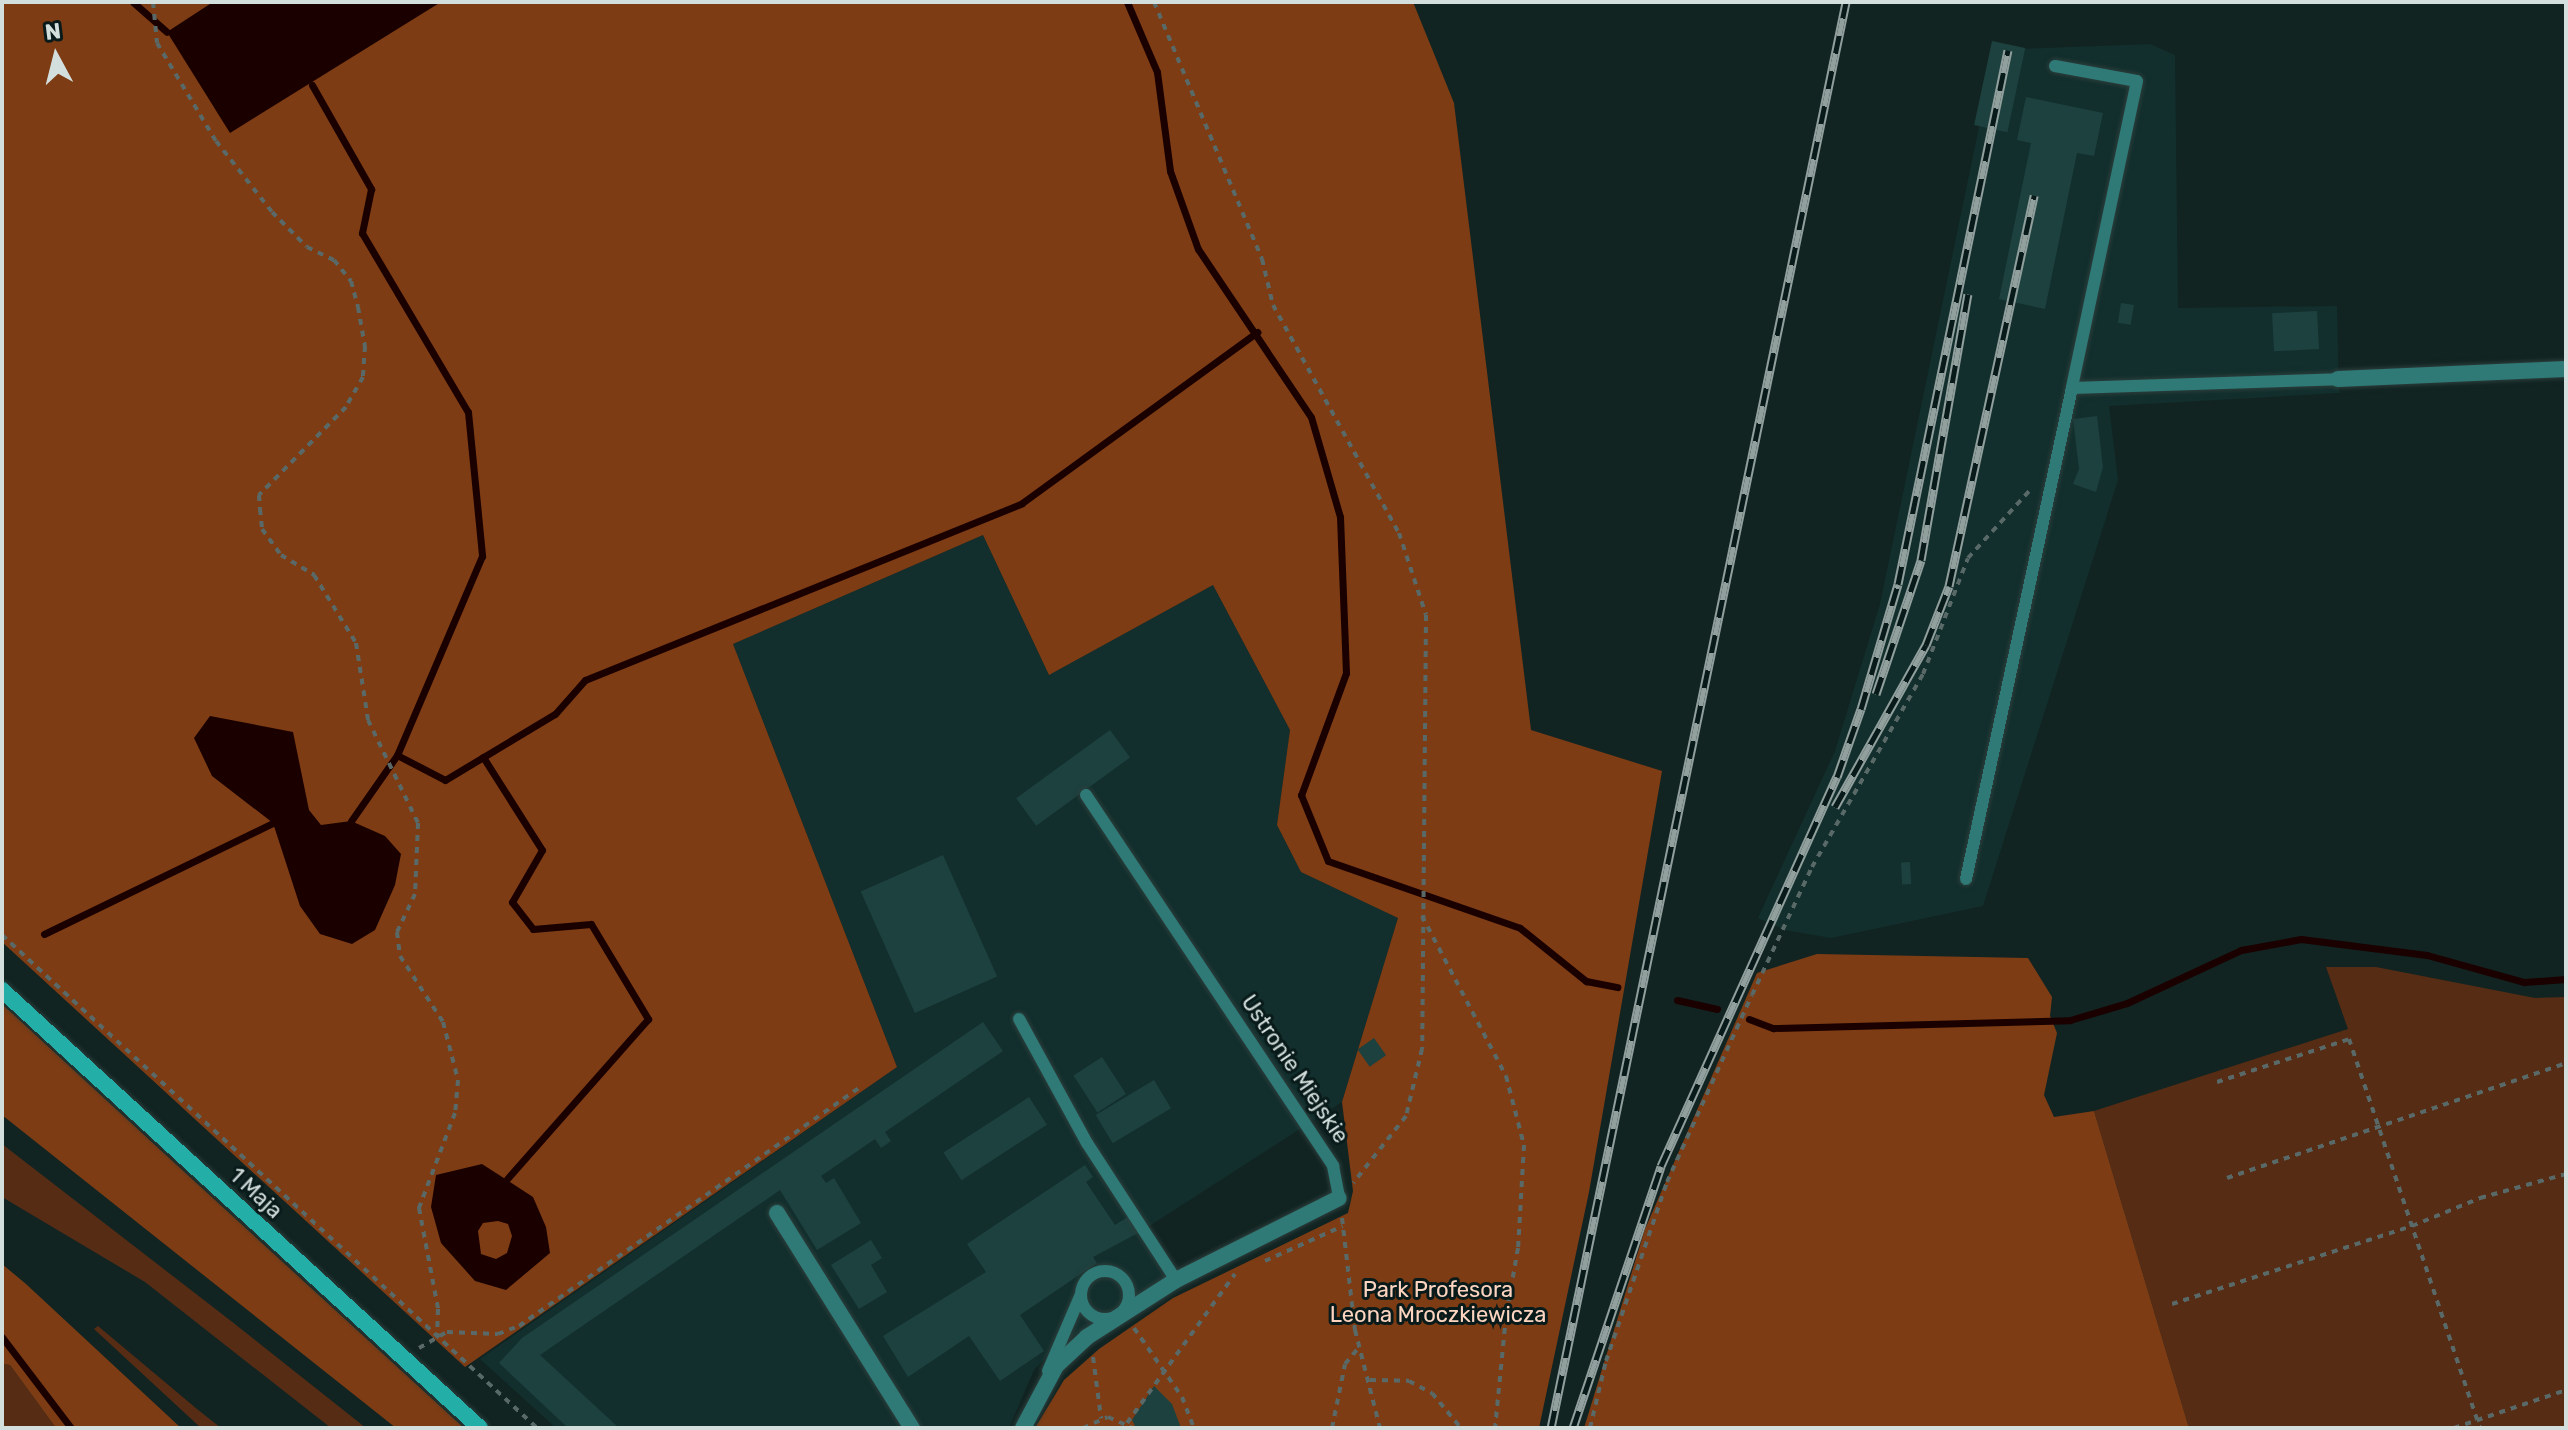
<!DOCTYPE html>
<html>
<head>
<meta charset="utf-8">
<style>
  body { margin:0 }
  #map { position:relative; width:2568px; height:1430px; overflow:hidden; background:#112422; font-family:Rubik,sans-serif }
  div>[style] { position:absolute }
  [style*='--x'] { left:calc(var(--x)*1px); top:calc(var(--y)*1px); width:calc(var(--w)*1px); rotate:calc(var(--a)*1deg) }
  .built>* { inset:0; background:#122f2d }
  .green>* { inset:0; background:#562c15 }
  .forest>* { inset:0; background:#7d3c14 }
  .water>* { inset:0; background:#1b0000 }
  .stream>* { height:7px; margin:-3.5px; padding:0 3.5px; transform-origin:3.5px; border-radius:3.5px; background:#1b0000 }
  .building>* { inset:0; background:#1d413f; transform-origin:0 0 }
  .path>* { height:4px; margin-top:-2px; transform-origin:0; background:repeating-linear-gradient(90deg,#596967 0 6px,transparent 0 12px) }
  .roads { filter:drop-shadow(0 0 2px #2c3e3c) drop-shadow(0 0 2px #2c3e3c) }
  .lane>* { height:12px; margin:-6px; padding:0 6px; transform-origin:6px; border-radius:6px; background:#2f7a76 }
  .lane>.ring { margin:-6px; padding:0; box-sizing:content-box; background:none; border:12px solid #2f7a76; border-radius:50% }
  .street>* { height:16px; margin:-8px; padding:0 8px; transform-origin:8px; border-radius:8px; background:#2f7a76 }
  .secondary>* { height:16px; margin:-8px; padding:0 8px; transform-origin:8px; border-radius:8px; background:#23aea7 }
  .rail>* { height:9px; margin-top:-4.5px; transform-origin:0; background:repeating-linear-gradient(90deg,#081a19 0 18px,#919f9d 0 36px); box-sizing:border-box; border-block:2px solid #919f9d }
  span { translate:-50% -50%; white-space:nowrap; text-align:center; line-height:1.15; -webkit-text-stroke:6px #081a19; paint-order:stroke }
  .street-label { font-size:22px; color:#d3dfdd }
  .park-label { font-size:22px; color:#fcd4c0 }
  .frame { position:absolute; inset:0; border:4px solid #d3dfdd; pointer-events:none }
  .north { position:absolute; left:16px; top:16px; width:80px; height:80px; -webkit-text-stroke:6px #081a19; paint-order:stroke; rotate:353deg; font-size:22px; font-weight:700; line-height:32px; text-align:center; color:#d3dfdd }
  .north::after { content:''; display:block; margin:auto; width:28px; height:36px; background:#d3dfdd; clip-path:polygon(50% 0,100% 100%,50% 72%,0 100%) }
</style>
</head>
<body>
<div id="map">
  <div class="built">
    <div style="clip-path:polygon(2150px 44px,2175px 55px,2178px 308px,2337px 306px,2339px 393px,2109px 406px,2118px 480px,1983px 906px,1831px 938px,1785px 930px,1758px 918px,1835px 751px,1880px 604px,1995px 50px)"></div>
    <div style="clip-path:polygon(983px 535px,1049px 675px,1213px 585px,1290px 730px,1277px 825px,1301px 872px,1398px 918px,1342px 1102px,1140px 1232px,1166px 1276px,1055px 1348px,1034px 1370px,1009px 1428px,556px 1428px,480px 1359px,897px 1067px,733px 644px)"></div>
  </div>
  <div class="green">
    <div style="clip-path:polygon(2326px 967px,2376px 967px,2535px 998px,2566px 997px,2566px 1428px,2189px 1428px,2094px 1111px,2348px 1029px)"></div>
    <div style="clip-path:polygon(2px 1144px,231px 1321px,366px 1428px,331px 1428px,145px 1282px,2px 1197px)"></div>
    <div style="clip-path:polygon(98px 1326px,197px 1409px,221px 1428px,201px 1428px,94px 1329px)"></div>
    <div style="clip-path:polygon(2px 1364px,10px 1365px,56px 1428px,2px 1428px)"></div>
  </div>
  <div class="forest">
    <div style="clip-path:polygon(2px 2px,1413px 2px,1454px 103px,1531px 730px,1662px 771px,1589px 1192px,1539px 1428px,1035px 1428px,1064px 1380px,1099px 1349px,1173px 1298px,1348px 1213px,1353px 1191px,1342px 1102px,1398px 918px,1301px 872px,1277px 825px,1290px 730px,1213px 585px,1049px 675px,983px 535px,733px 644px,897px 1067px,465px 1367px,2px 942px)"></div>
    <div style="clip-path:polygon(1817px 954px,2028px 958px,2052px 997px,2050px 1016px,2057px 1033px,2044px 1095px,2054px 1117px,2094px 1111px,2189px 1428px,1584px 1428px,1645px 1229px,1757px 973px)"></div>
    <div style="clip-path:polygon(2px 1004px,155px 1145px,464px 1428px,396px 1428px,2px 1115px)"></div>
    <div style="clip-path:polygon(2px 1264px,26px 1284px,181px 1428px,56px 1428px,10px 1365px,2px 1364px)"></div>
  </div>
  <div class="water">
    <div style="clip-path:polygon(213px 2px,441px 2px,230px 133px,167px 32px)"></div>
    <div style="clip-path:polygon(210px 716px,293px 732px,309px 810px,321px 825px,351px 821px,385px 836px,401px 854px,395px 885px,375px 930px,352px 944px,320px 934px,300px 906px,273px 823px,212px 776px,194px 738px)"></div>
    <div style="clip-path:polygon(evenodd,482px 1164px,533px 1197px,546px 1227px,550px 1253px,506px 1290px,475px 1281px,441px 1243px,431px 1207px,436px 1175px,482px 1164px,498px 1221px,508px 1224px,512px 1236px,507px 1253px,496px 1259px,481px 1254px,478px 1231px,483px 1223px,498px 1221px)"></div>
  </div>
  <div class="stream">
    <div style="--x:133;--y:2;--w:45;--a:41.4"></div>
    <div style="--x:1127;--y:2;--w:76;--a:66.8"></div>
    <div style="--x:1157;--y:72;--w:100;--a:82.5"></div>
    <div style="--x:1170;--y:171;--w:83;--a:70.3"></div>
    <div style="--x:1198;--y:249;--w:202;--a:56.1"></div>
    <div style="--x:1311;--y:417;--w:104;--a:73.8"></div>
    <div style="--x:1340;--y:517;--w:156;--a:87.8"></div>
    <div style="--x:1346;--y:673;--w:130;--a:110.2"></div>
    <div style="--x:1301;--y:795;--w:71;--a:67.8"></div>
    <div style="--x:1328;--y:861;--w:203;--a:19.2"></div>
    <div style="--x:1520;--y:928;--w:85;--a:38.8"></div>
    <div style="--x:1586;--y:981;--w:32;--a:11"></div>
    <div style="--x:312;--y:85;--w:120;--a:60.4"></div>
    <div style="--x:371;--y:189;--w:45;--a:101.6"></div>
    <div style="--x:362;--y:233;--w:208;--a:59.4"></div>
    <div style="--x:468;--y:412;--w:145;--a:84.4"></div>
    <div style="--x:482;--y:556;--w:216;--a:113.1"></div>
    <div style="--x:483;--y:757;--w:110;--a:57.6"></div>
    <div style="--x:542;--y:850;--w:60;--a:120"></div>
    <div style="--x:512;--y:902;--w:34;--a:52"></div>
    <div style="--x:533;--y:929;--w:58;--a:-4.9"></div>
    <div style="--x:591;--y:924;--w:111;--a:59"></div>
    <div style="--x:648;--y:1019;--w:213;--a:131.4"></div>
    <div style="--x:351;--y:821;--w:80;--a:-55.1"></div>
    <div style="--x:397;--y:755;--w:54;--a:27.5"></div>
    <div style="--x:445;--y:780;--w:128;--a:-31"></div>
    <div style="--x:555;--y:714;--w:45;--a:-48.6"></div>
    <div style="--x:585;--y:680;--w:471;--a:-22"></div>
    <div style="--x:1022;--y:503;--w:291;--a:-36"></div>
    <div style="--x:44;--y:934;--w:254;--a:-25.9"></div>
    <div style="--x:1677;--y:1000;--w:41;--a:12.7"></div>
    <div style="--x:1749;--y:1019;--w:26;--a:21"></div>
    <div style="--x:1773;--y:1028;--w:297;--a:-1.5"></div>
    <div style="--x:2070;--y:1020;--w:59;--a:-16.6"></div>
    <div style="--x:2127;--y:1003;--w:126;--a:-24.9"></div>
    <div style="--x:2241;--y:950;--w:61;--a:-10.4"></div>
    <div style="--x:2301;--y:939;--w:127;--a:7.2"></div>
    <div style="--x:2427;--y:955;--w:101;--a:15.6"></div>
    <div style="--x:2524;--y:982;--w:42;--a:-4.1"></div>
    <div style="--x:2;--y:1337;--w:114;--a:52.8"></div>
  </div>
  <div class="building">
    <div style="left:1992px;top:41px;width:34px;height:86px;rotate:12deg"></div>
    <div style="clip-path:polygon(2026px 97px,2103px 113px,2094px 156px,2077px 153px,2045px 309px,1999px 299px,2031px 143px,2017px 140px)"></div>
    <div style="left:2121px;top:303px;width:13px;height:20px;rotate:9deg"></div>
    <div style="left:2317px;top:311px;width:38px;height:45px;rotate:87deg"></div>
    <div style="clip-path:polygon(2097px 416px,2103px 467px,2096px 492px,2073px 484px,2079px 469px,2073px 419px)"></div>
    <div style="left:1110px;top:730px;width:34px;height:116px;rotate:54deg"></div>
    <div style="left:943px;top:855px;width:133px;height:90px;rotate:66deg"></div>
    <div style="left:1910px;top:862px;width:22px;height:9px;rotate:87deg"></div>
    <div style="clip-path:polygon(983px 1022px,1003px 1051px,885px 1132px,891px 1141px,881px 1148px,875px 1139px,821px 1176px,826px 1183px,834px 1178px,861px 1223px,817px 1250px,780px 1190px,540px 1355px,619px 1428px,568px 1428px,499px 1363px,522px 1338px)"></div>
    <div style="left:1374px;top:1038px;width:21px;height:20px;rotate:55deg"></div>
    <div style="left:1102px;top:1057px;width:44px;height:34px;rotate:57deg"></div>
    <div style="left:1154px;top:1080px;width:33px;height:68px;rotate:59deg"></div>
    <div style="left:1029px;top:1097px;width:33px;height:102px;rotate:57deg"></div>
    <div style="clip-path:polygon(1085px 1165px,1093px 1177px,1086px 1182px,1115px 1225px,1129px 1216px,1140px 1232px,1093px 1257px,1097px 1263px,1020px 1315px,1044px 1351px,1000px 1381px,969px 1336px,908px 1377px,883px 1336px,986px 1272px,967px 1244px)"></div>
    <div style="clip-path:polygon(871px 1240px,882px 1258px,871px 1265px,887px 1292px,859px 1309px,831px 1265px)"></div>
    <div style="clip-path:polygon(1154px 1386px,1172px 1404px,1181px 1428px,1136px 1428px,1132px 1420px)"></div>
  </div>
  <div class="path">
    <div style="--x:153;--y:2;--w:41;--a:84.4"></div>
    <div style="--x:157;--y:43;--w:114;--a:59"></div>
    <div style="--x:216;--y:141;--w:90;--a:51.7"></div>
    <div style="--x:272;--y:212;--w:49;--a:45"></div>
    <div style="--x:307;--y:247;--w:30;--a:26"></div>
    <div style="--x:334;--y:260;--w:27;--a:51"></div>
    <div style="--x:351;--y:281;--w:27;--a:75"></div>
    <div style="--x:358;--y:307;--w:40;--a:80"></div>
    <div style="--x:365;--y:346;--w:31;--a:94"></div>
    <div style="--x:363;--y:377;--w:34;--a:120"></div>
    <div style="--x:346;--y:407;--w:124;--a:134.7"></div>
    <div style="--x:259;--y:495;--w:14;--a:86"></div>
    <div style="--x:260;--y:509;--w:20;--a:84"></div>
    <div style="--x:262;--y:529;--w:32;--a:54"></div>
    <div style="--x:281;--y:555;--w:39;--a:31"></div>
    <div style="--x:314;--y:575;--w:80;--a:58.3"></div>
    <div style="--x:356;--y:643;--w:78;--a:81.1"></div>
    <div style="--x:368;--y:720;--w:114;--a:64.1"></div>
    <div style="--x:418;--y:823;--w:71;--a:92.4"></div>
    <div style="--x:415;--y:894;--w:42;--a:115.3"></div>
    <div style="--x:397;--y:932;--w:24;--a:83"></div>
    <div style="--x:400;--y:956;--w:79;--a:56.9"></div>
    <div style="--x:443;--y:1022;--w:60;--a:75.5"></div>
    <div style="--x:458;--y:1080;--w:33;--a:95"></div>
    <div style="--x:455;--y:1113;--w:102;--a:110.8"></div>
    <div style="--x:419;--y:1208;--w:103;--a:79.3"></div>
    <div style="--x:438;--y:1309;--w:26;--a:92"></div>
    <div style="--x:1154;--y:2;--w:279;--a:67.2"></div>
    <div style="--x:1262;--y:259;--w:47;--a:76.6"></div>
    <div style="--x:1273;--y:305;--w:260;--a:61.1"></div>
    <div style="--x:1399;--y:533;--w:86;--a:71.8"></div>
    <div style="--x:1426;--y:615;--w:434;--a:90.5"></div>
    <div style="--x:1422;--y:1049;--w:69;--a:103.4"></div>
    <div style="--x:1406;--y:1116;--w:85;--a:128.3"></div>
    <div style="--x:1422;--y:916;--w:181;--a:62.3"></div>
    <div style="--x:1506;--y:1076;--w:71;--a:75.4"></div>
    <div style="--x:1524;--y:1145;--w:103;--a:93.3"></div>
    <div style="--x:1518;--y:1248;--w:69;--a:100"></div>
    <div style="--x:1506;--y:1316;--w:113;--a:95.6"></div>
    <div style="--x:2;--y:935;--w:728;--a:42.66"></div>
    <div style="--x:2217;--y:1082;--w:139;--a:-18"></div>
    <div style="--x:2349;--y:1039;--w:410;--a:71.4"></div>
    <div style="--x:2227;--y:1178;--w:358;--a:-18.7"></div>
    <div style="--x:1342;--y:1218;--w:113;--a:83.4"></div>
    <div style="--x:1355;--y:1330;--w:101;--a:75.7"></div>
    <div style="--x:1265;--y:1261;--w:85;--a:-24.2"></div>
    <div style="--x:2172;--y:1304;--w:252;--a:-18"></div>
    <div style="--x:2412;--y:1226;--w:74;--a:-22.4"></div>
    <div style="--x:2480;--y:1198;--w:89;--a:-15.6"></div>
    <div style="--x:1134;--y:1328;--w:84;--a:55.2"></div>
    <div style="--x:1182;--y:1397;--w:33;--a:69"></div>
    <div style="--x:419;--y:1348;--w:32;--a:-30"></div>
    <div style="--x:447;--y:1332;--w:51;--a:2.2"></div>
    <div style="--x:498;--y:1334;--w:22;--a:-21"></div>
    <div style="--x:519;--y:1326;--w:415;--a:-35"></div>
    <div style="--x:1093;--y:1357;--w:62;--a:82.5"></div>
    <div style="--x:1370;--y:1380;--w:39;--a:1"></div>
    <div style="--x:1409;--y:1381;--w:26;--a:28"></div>
    <div style="--x:1432;--y:1393;--w:45;--a:50.4"></div>
    <div style="--x:1127;--y:1423;--w:184;--a:-54.1"></div>
    <div style="--x:1083;--y:1428;--w:27;--a:-24"></div>
    <div style="--x:1108;--y:1417;--w:27;--a:24"></div>
    <div style="--x:1332;--y:1428;--w:65;--a:-78.5"></div>
    <div style="--x:1345;--y:1364;--w:23;--a:-50"></div>
    <div style="--x:1590;--y:1428;--w:69;--a:-76.6"></div>
    <div style="--x:1606;--y:1361;--w:189;--a:-71.2"></div>
    <div style="--x:1667;--y:1182;--w:205;--a:-65.6"></div>
    <div style="--x:1752;--y:995;--w:141;--a:-64.9"></div>
    <div style="--x:1812;--y:867;--w:223;--a:-60.1"></div>
    <div style="--x:1923;--y:674;--w:124;--a:-68.8"></div>
    <div style="--x:1968;--y:558;--w:93;--a:-47.6"></div>
    <div style="--x:2454;--y:1428;--w:118;--a:-18.7"></div>
  </div>
  <div class="roads">
    <div class="lane">
      <div style="--x:2055;--y:66;--w:83;--a:10.4"></div>
      <div style="--x:2137;--y:81;--w:314;--a:102"></div>
      <div style="--x:2072;--y:388;--w:266;--a:-1.9"></div>
      <div style="--x:1086;--y:795;--w:446;--a:56.3"></div>
      <div style="--x:1333;--y:1166;--w:33;--a:79"></div>
      <div style="--x:1966;--y:879;--w:502;--a:-77.82"></div>
      <div style="--x:1019;--y:1019;--w:141;--a:61.3"></div>
      <div style="--x:1087;--y:1143;--w:163;--a:57"></div>
      <div class="ring" style="left:1081px;top:1271px;width:36px;height:36px"></div>
      <div style="--x:1048;--y:1371;--w:84;--a:-66.8"></div>
    </div>
    <div class="street">
      <div style="--x:2338;--y:379;--w:228;--a:-2.5"></div>
      <div style="--x:777;--y:1213;--w:254;--a:57.9"></div>
      <div style="--x:1023;--y:1428;--w:70;--a:-62"></div>
      <div style="--x:1056;--y:1366;--w:42;--a:-43.1"></div>
      <div style="--x:1087;--y:1337;--w:106;--a:-32.6"></div>
      <div style="--x:1176;--y:1280;--w:182;--a:-26.7"></div>
    </div>
    <div class="secondary">
      <div style="--x:2;--y:990;--w:648;--a:42.5"></div>
    </div>
  </div>
  <div class="rail">
    <div style="--x:1876;--y:694;--w:141;--a:-71.4"></div>
    <div style="--x:1921;--y:560;--w:270;--a:-80"></div>
    <div style="--x:1835;--y:807;--w:186;--a:-60.7"></div>
    <div style="--x:1926;--y:645;--w:63;--a:-68.7"></div>
    <div style="--x:1949;--y:586;--w:400;--a:-77.7"></div>
    <div style="--x:1551;--y:1428;--w:1456;--a:-78.31"></div>
    <div style="--x:1573;--y:1428;--w:276;--a:-71.4"></div>
    <div style="--x:1661;--y:1166;--w:427;--a:-65.7"></div>
    <div style="--x:1837;--y:777;--w:72;--a:-70.6"></div>
    <div style="--x:1861;--y:709;--w:130;--a:-73.5"></div>
    <div style="--x:1898;--y:584;--w:545;--a:-78.36"></div>
  </div>
  <div class="street-label">
    <span style="left:1295px;top:1069px;rotate:56deg">Ustronie Miejskie</span>
    <span style="left:256px;top:1193px;rotate:43deg">1 Maja</span>
  </div>
  <div class="park-label">
    <span style="left:1438px;top:1302px">Park Profesora<br>Leona Mroczkiewicza</span>
  </div>
  <div class="frame"></div>
  <div class="north">N</div>
</div>
</body>
</html>
